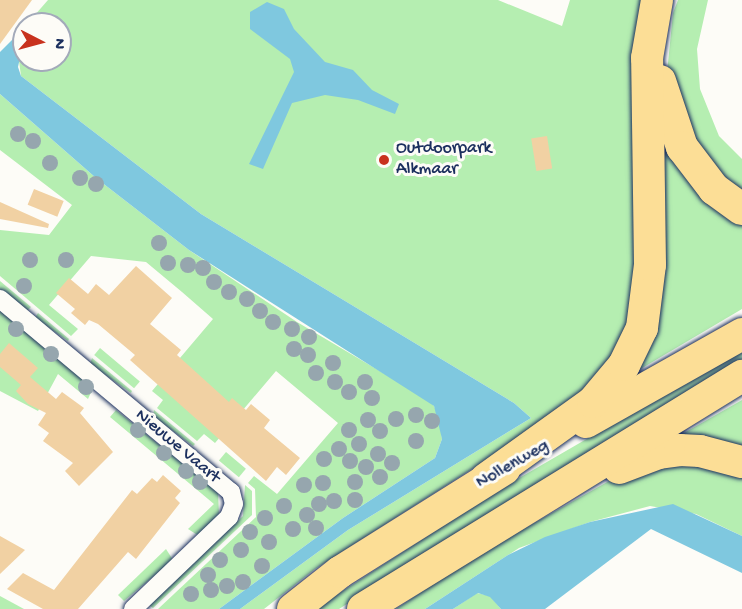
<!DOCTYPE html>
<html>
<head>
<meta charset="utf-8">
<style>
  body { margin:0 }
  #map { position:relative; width:742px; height:609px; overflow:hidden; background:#fdfcf7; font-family:"Gochi Hand",sans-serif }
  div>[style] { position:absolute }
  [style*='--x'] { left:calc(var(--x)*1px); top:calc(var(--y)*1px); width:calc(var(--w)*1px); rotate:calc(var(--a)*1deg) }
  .green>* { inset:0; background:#b5eeb1; transform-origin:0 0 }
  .water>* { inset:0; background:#7fc8df }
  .building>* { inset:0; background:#f1d1a3; transform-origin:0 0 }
  .roads { filter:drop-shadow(0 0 2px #1b2f5e) drop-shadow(0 0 2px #1b2f5e) }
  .minor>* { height:18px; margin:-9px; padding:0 9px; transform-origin:9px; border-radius:9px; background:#fdfcf7 }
  .trunk>* { height:32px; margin:-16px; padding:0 16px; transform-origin:16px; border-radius:16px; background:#fcde96 }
  .trees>* { width:16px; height:16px; margin:-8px; border-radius:50%; background:#96a6ae }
  .dots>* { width:16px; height:16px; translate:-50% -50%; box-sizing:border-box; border:3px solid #fdfcf7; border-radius:50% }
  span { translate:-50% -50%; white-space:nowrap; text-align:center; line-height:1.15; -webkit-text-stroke:6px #fdfcf7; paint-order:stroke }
  .poi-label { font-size:18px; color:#1b2f5e }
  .left { translate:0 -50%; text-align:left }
  .street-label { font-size:18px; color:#1b2f5e }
  .north { position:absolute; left:12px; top:12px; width:60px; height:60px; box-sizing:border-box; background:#fdfcf7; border:2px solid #a3aaba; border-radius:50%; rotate:96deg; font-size:16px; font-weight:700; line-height:24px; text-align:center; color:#1b2f5e }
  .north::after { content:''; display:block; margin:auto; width:21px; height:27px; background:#c8321e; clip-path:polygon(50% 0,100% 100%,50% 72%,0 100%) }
</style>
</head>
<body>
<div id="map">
  <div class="green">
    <div style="clip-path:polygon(48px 0,498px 0,562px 26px,570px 0,651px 0,639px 308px,591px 393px,315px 569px,264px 609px,240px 609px,348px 530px,531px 418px,514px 403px,201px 214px,21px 76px,19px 61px,24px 52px,24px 60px,60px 60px,60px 24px,27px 24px)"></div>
    <div style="clip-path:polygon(678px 0,708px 0,697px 49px,700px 89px,719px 136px,742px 159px,742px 199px,701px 162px,667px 73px,673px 13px)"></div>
    <div style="clip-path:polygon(0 94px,96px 178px,189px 250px,297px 322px,427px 399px,434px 406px,440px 421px,442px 439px,435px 458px,343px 518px,219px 609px,158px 609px,256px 517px,255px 489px,248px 483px,254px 476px,277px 494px,338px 423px,276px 371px,215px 443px,204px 434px,197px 441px,157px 408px,163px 400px,152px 391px,213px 319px,182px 292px,146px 262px,91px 256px,49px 305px,78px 329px,71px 336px,0 276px,0 230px,49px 235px,72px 205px,0 150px)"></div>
    <div style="clip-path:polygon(656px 109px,742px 221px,742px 309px,627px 377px)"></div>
    <div style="clip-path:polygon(0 281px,31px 307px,27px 311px,0 289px)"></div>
    <div style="clip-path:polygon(0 310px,93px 388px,88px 399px,58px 374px,38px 411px,0 391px)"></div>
    <div style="clip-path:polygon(38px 313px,69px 339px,68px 341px,35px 318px)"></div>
    <div style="left:100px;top:348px;width:52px;height:9px;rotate:40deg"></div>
    <div style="clip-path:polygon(742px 349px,742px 362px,544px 479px,339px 609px,315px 609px,497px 491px)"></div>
    <div style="clip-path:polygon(92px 358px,132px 391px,131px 393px,90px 364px)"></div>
    <div style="clip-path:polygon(742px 400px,742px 454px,670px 441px)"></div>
    <div style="clip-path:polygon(116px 410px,218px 492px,219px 515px,199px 536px,188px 529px,214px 504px,110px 417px)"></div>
    <div style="clip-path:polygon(154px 410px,195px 444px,193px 446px,153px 416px)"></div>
    <div style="left:226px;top:452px;width:26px;height:11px;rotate:40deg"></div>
    <div style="clip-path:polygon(687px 458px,742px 470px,742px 536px,696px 514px,650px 506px,590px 522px,519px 548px,425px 609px,396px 609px,479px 554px,625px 472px)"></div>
    <div style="clip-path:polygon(245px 485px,252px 491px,252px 515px,153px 608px,149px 605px,243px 516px)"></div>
    <div style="clip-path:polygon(166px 549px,173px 560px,124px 601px,118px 595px)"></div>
    <div style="clip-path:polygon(477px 593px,490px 596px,501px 609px,453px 609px)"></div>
    <div style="clip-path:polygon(0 596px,24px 609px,0 609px)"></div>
  </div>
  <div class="water">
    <div style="clip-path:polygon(267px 2px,284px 9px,294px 29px,325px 62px,353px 70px,372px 90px,399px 104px,395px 114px,358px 100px,325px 95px,292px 103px,263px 169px,249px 164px,294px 72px,290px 59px,250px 29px,250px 12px)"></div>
    <div style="clip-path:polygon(18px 34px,24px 39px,18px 67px,21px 76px,201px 214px,514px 403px,531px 418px,348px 530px,240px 609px,219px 609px,343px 518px,435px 458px,442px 439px,434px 406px,189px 250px,96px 178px,0 94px,0 52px)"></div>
    <div style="clip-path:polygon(673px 504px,742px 536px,742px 573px,651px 529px,545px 609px,501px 609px,490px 597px,478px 593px,453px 609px,425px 609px,508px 555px,545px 537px,590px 522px)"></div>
  </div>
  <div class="building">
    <div style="clip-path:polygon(0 0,32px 0,0 44px)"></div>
    <div style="left:547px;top:136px;width:33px;height:16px;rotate:81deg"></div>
    <div style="left:34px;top:189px;width:32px;height:17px;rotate:22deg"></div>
    <div style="clip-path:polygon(0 202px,49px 224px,48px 228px,0 219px)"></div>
    <div style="clip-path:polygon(136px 266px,172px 298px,150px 324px,181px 350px,177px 355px,229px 402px,232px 398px,246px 410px,251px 404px,270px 420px,264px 428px,300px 458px,286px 475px,277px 467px,266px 481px,130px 360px,135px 355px,98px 324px,89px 320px,85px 325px,71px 313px,75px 309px,56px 293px,69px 278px,88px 294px,96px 284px,109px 295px)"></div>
    <div style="clip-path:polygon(9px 343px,38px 368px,30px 377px,56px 399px,62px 392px,84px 408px,80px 413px,113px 452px,79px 486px,65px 471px,73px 463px,43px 441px,49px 433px,38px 425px,46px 413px,28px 404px,16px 391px,21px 385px,0 367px,0 354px)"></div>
    <div style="clip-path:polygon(163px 475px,181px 491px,175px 498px,180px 503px,136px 559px,128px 552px,78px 609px,43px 609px,7px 589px,23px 573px,54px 590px,132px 490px,137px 494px,152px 478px,157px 482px)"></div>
    <div style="clip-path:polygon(0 536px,25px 550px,0 574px)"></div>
  </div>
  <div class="roads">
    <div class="minor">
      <div style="--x:0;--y:299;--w:301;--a:39.9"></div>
      <div style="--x:231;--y:492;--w:12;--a:76"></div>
      <div style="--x:234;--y:504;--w:14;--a:111"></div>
      <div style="--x:229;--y:517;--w:133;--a:136.2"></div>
    </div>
    <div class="trunk">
      <div style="--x:660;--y:81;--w:70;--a:71.6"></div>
      <div style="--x:682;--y:147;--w:53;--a:52.7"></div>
      <div style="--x:714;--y:189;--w:34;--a:36"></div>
      <div style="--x:586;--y:422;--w:179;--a:-29.4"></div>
      <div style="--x:619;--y:468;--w:43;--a:-20.6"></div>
      <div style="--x:659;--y:453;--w:21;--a:-8"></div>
      <div style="--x:680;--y:450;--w:20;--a:3"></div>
      <div style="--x:700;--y:451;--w:43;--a:14.7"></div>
      <div style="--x:486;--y:479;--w:132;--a:-35.7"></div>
      <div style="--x:593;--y:402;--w:48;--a:-50"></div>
      <div style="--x:624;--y:365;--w:41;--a:-64.1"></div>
      <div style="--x:642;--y:328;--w:64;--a:-82.8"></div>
      <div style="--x:650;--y:265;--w:207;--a:-90.8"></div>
      <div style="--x:647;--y:58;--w:59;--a:-80.2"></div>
      <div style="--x:293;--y:609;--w:60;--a:-38.2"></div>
      <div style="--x:340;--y:572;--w:194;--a:-32.1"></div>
      <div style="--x:363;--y:609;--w:445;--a:-31.6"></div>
    </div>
  </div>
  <div class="trees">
    <div style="left:18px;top:134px"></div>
    <div style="left:33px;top:141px"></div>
    <div style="left:50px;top:163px"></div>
    <div style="left:80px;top:178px"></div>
    <div style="left:96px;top:184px"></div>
    <div style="left:159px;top:243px"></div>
    <div style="left:30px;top:260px"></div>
    <div style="left:66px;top:260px"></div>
    <div style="left:168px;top:263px"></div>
    <div style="left:188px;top:265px"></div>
    <div style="left:203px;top:268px"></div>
    <div style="left:214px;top:282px"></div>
    <div style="left:24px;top:286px"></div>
    <div style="left:229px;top:292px"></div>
    <div style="left:247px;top:299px"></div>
    <div style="left:260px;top:311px"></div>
    <div style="left:273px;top:322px"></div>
    <div style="left:16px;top:329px"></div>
    <div style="left:292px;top:329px"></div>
    <div style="left:309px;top:337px"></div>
    <div style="left:294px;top:349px"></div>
    <div style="left:51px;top:354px"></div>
    <div style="left:308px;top:355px"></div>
    <div style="left:333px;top:363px"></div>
    <div style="left:316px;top:373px"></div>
    <div style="left:335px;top:382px"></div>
    <div style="left:365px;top:382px"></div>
    <div style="left:86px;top:387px"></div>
    <div style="left:349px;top:392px"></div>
    <div style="left:372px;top:398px"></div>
    <div style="left:416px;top:415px"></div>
    <div style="left:396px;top:419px"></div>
    <div style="left:368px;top:420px"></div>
    <div style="left:432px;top:421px"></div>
    <div style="left:138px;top:430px"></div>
    <div style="left:349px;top:430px"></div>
    <div style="left:380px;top:431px"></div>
    <div style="left:416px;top:441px"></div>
    <div style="left:359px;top:444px"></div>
    <div style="left:339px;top:449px"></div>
    <div style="left:164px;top:453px"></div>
    <div style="left:378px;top:454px"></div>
    <div style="left:324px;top:459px"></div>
    <div style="left:350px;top:461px"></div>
    <div style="left:392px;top:463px"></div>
    <div style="left:366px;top:467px"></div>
    <div style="left:186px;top:471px"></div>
    <div style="left:380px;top:477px"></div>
    <div style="left:200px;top:482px"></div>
    <div style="left:355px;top:482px"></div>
    <div style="left:323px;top:483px"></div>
    <div style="left:304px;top:485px"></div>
    <div style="left:355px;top:500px"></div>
    <div style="left:334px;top:501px"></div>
    <div style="left:319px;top:504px"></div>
    <div style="left:284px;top:506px"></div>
    <div style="left:307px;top:515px"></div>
    <div style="left:265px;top:518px"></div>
    <div style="left:316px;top:528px"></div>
    <div style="left:293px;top:529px"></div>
    <div style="left:250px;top:532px"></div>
    <div style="left:269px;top:542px"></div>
    <div style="left:241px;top:550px"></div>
    <div style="left:220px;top:560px"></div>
    <div style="left:262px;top:566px"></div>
    <div style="left:208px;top:575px"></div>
    <div style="left:243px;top:582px"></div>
    <div style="left:227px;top:586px"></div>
    <div style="left:211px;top:590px"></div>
    <div style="left:191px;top:594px"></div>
  </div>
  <div class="dots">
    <div style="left:384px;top:160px;background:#c8321e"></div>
  </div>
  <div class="poi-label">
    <span class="left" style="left:396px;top:160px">Outdoorpark<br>Alkmaar</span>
  </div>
  <div class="street-label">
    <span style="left:177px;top:447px;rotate:40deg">Nieuwe Vaart</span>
    <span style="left:513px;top:465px;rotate:-30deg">Nollenweg</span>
  </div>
  <div class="north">N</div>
</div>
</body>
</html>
